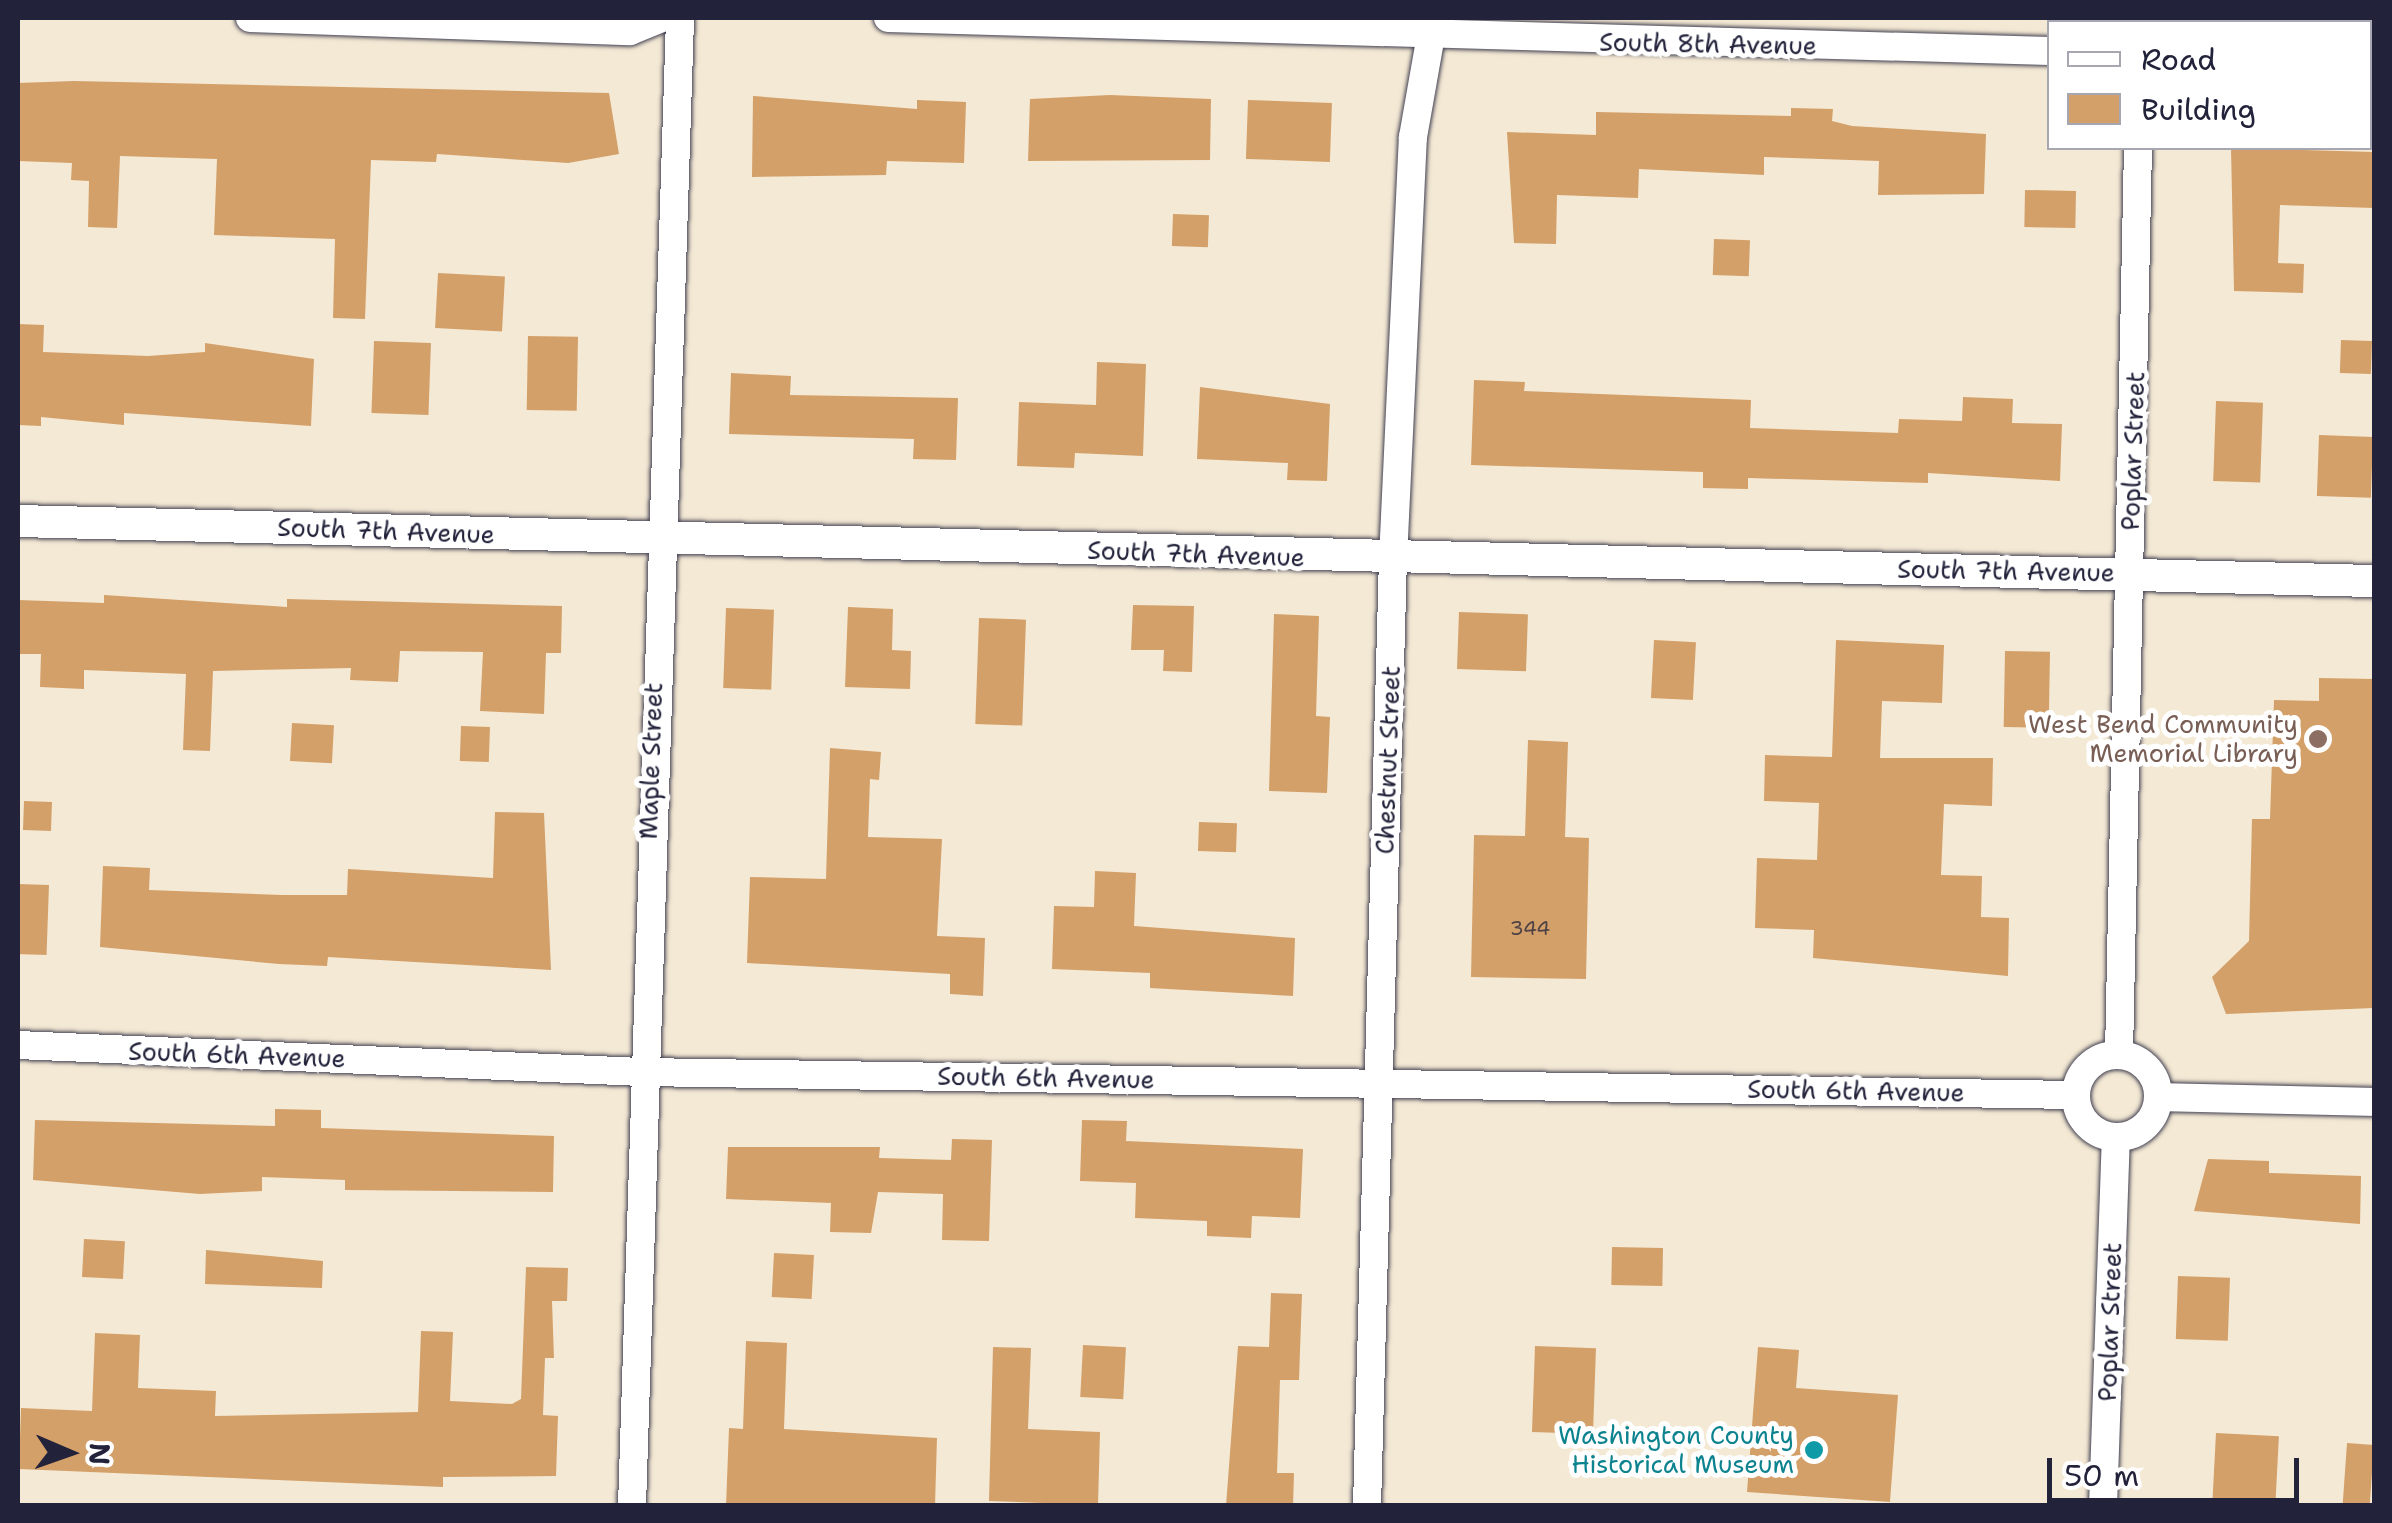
<!DOCTYPE html>
<html>
<head>
<meta charset="utf-8">
<style>
  body { margin:0 }
  #map { position:relative; width:2392px; height:1523px; overflow:hidden; background:#f4e9d4; font-family:"Shantell Sans",sans-serif }
  div>[style] { position:absolute }
  [style*='--x'] { left:calc(var(--x)*1px); top:calc(var(--y)*1px); width:calc(var(--w)*1px); rotate:calc(var(--a)*1deg) }
  .building>* { inset:0; background:#d4a069; transform-origin:0 0 }
  .roads { filter:drop-shadow(0 0 2px #424052) drop-shadow(0 0 2px #424052) }
  .minor>* { height:28px; margin:-14px; padding:0 14px; transform-origin:14px; border-radius:14px; background:#fff }
  .minor>.ring { margin:-14px; padding:0; box-sizing:content-box; background:none; border:28px solid #fff; border-radius:50% }
  .tertiary>* { height:32px; margin:-16px; padding:0 16px; transform-origin:16px; border-radius:16px; background:#fff }
  .dots>* { width:28px; height:28px; translate:-50% -50%; box-sizing:border-box; border:5px solid #fff; border-radius:50% }
  span { translate:-50% -50%; white-space:nowrap; text-align:center; line-height:1.15; -webkit-text-stroke:10px #fff; paint-order:stroke }
  .number-label { font-size:20px; color:#4e4246 }
  .number-label span { -webkit-text-stroke-width:0 }
  .street-label { font-size:25px; color:#22223b }
  .education-label { font-size:25px; color:#785e54 }
  .right { translate:-100% -50%; text-align:right }
  .culture-label { font-size:25px; color:#0d838f }
  .frame { position:absolute; inset:0; border:20px solid #22223b; pointer-events:none }
  .legend { position:absolute; left:2047px; top:20px; width:325px; height:130px; box-sizing:border-box; background:#fff; border:2px solid #a7a7b1; margin:0; padding:12px 18px; list-style:none; font-size:30px; color:#22223b }
  .legend li { display:flex; align-items:center; gap:20px; height:50px }
  .legend b { width:50px; border:2px solid #a7a7b1 }
  .north { position:absolute; left:20px; top:1403px; width:100px; height:100px; -webkit-text-stroke:8px #fff; paint-order:stroke; rotate:92deg; font-size:28px; font-weight:700; line-height:40px; text-align:center; color:#22223b }
  .north::after { content:''; display:block; margin:auto; width:35px; height:45px; background:#22223b; clip-path:polygon(50% 0,100% 100%,50% 72%,0 100%) }
  .scale { position:absolute; left:2047px; top:1458px; width:252px; height:45px; box-sizing:border-box; border:5px solid #22223b; border-top:0; padding-left:12px; font-size:30px; line-height:35px; white-space:nowrap; color:#22223b; -webkit-text-stroke:8px #fff; paint-order:stroke }
</style>
</head>
<body>
<div id="map">
  <div class="building">
    <div style="clip-path:polygon(74px 81px,609px 93px,619px 154px,568px 163px,437px 154px,436px 162px,371px 160px,365px 319px,333px 318px,335px 239px,214px 235px,217px 159px,120px 156px,117px 228px,88px 227px,89px 181px,71px 180px,72px 163px,18px 161px,18px 83px)"></div>
    <div style="clip-path:polygon(1110px 95px,1211px 99px,1210px 160px,1028px 161px,1030px 99px)"></div>
    <div style="clip-path:polygon(753px 96px,917px 109px,917px 100px,966px 102px,964px 163px,887px 161px,886px 175px,752px 177px)"></div>
    <div style="left:1248px;top:100px;width:84px;height:59px;rotate:2deg"></div>
    <div style="clip-path:polygon(1791px 108px,1833px 109px,1832px 121px,1852px 126px,1986px 134px,1984px 194px,1878px 195px,1879px 161px,1764px 157px,1764px 175px,1639px 169px,1638px 198px,1557px 195px,1556px 244px,1514px 243px,1507px 132px,1596px 135px,1596px 112px,1791px 116px)"></div>
    <div style="clip-path:polygon(2231px 148px,2374px 152px,2374px 208px,2280px 205px,2278px 263px,2304px 264px,2303px 293px,2234px 291px)"></div>
    <div style="left:2025px;top:190px;width:51px;height:37px;rotate:1deg"></div>
    <div style="left:1173px;top:214px;width:36px;height:32px;rotate:2deg"></div>
    <div style="left:1714px;top:239px;width:36px;height:36px;rotate:2deg"></div>
    <div style="left:438px;top:273px;width:67px;height:55px;rotate:3deg"></div>
    <div style="clip-path:polygon(18px 324px,44px 325px,43px 352px,148px 356px,205px 352px,205px 343px,314px 359px,311px 426px,124px 413px,124px 425px,41px 417px,41px 426px,18px 425px)"></div>
    <div style="left:528px;top:336px;width:50px;height:74px;rotate:1deg"></div>
    <div style="left:2341px;top:340px;width:31px;height:33px;rotate:2deg"></div>
    <div style="left:374px;top:341px;width:57px;height:72px;rotate:2deg"></div>
    <div style="clip-path:polygon(1097px 362px,1146px 364px,1143px 456px,1075px 453px,1074px 468px,1017px 466px,1019px 402px,1096px 405px)"></div>
    <div style="clip-path:polygon(731px 373px,791px 376px,790px 395px,958px 398px,956px 460px,913px 459px,914px 439px,729px 434px)"></div>
    <div style="clip-path:polygon(1474px 380px,1525px 382px,1524px 391px,1751px 400px,1750px 428px,1898px 433px,1899px 419px,1962px 421px,1963px 397px,2013px 399px,2012px 423px,2062px 424px,2060px 481px,1928px 473px,1928px 483px,1748px 478px,1748px 489px,1703px 488px,1703px 472px,1471px 465px)"></div>
    <div style="clip-path:polygon(1200px 387px,1330px 404px,1327px 481px,1287px 480px,1288px 463px,1197px 459px)"></div>
    <div style="left:2216px;top:401px;width:47px;height:80px;rotate:2deg"></div>
    <div style="left:2319px;top:435px;width:54px;height:61px;rotate:2deg"></div>
    <div style="clip-path:polygon(104px 595px,287px 607px,287px 599px,562px 606px,561px 653px,546px 653px,544px 714px,480px 711px,483px 652px,400px 651px,398px 682px,350px 680px,351px 668px,213px 671px,210px 751px,183px 750px,186px 674px,84px 670px,84px 689px,40px 687px,41px 654px,18px 654px,18px 600px,104px 603px)"></div>
    <div style="clip-path:polygon(1133px 605px,1194px 606px,1192px 672px,1163px 671px,1164px 650px,1131px 650px)"></div>
    <div style="clip-path:polygon(848px 607px,893px 609px,892px 650px,911px 651px,910px 689px,845px 687px)"></div>
    <div style="left:726px;top:608px;width:48px;height:80px;rotate:2deg"></div>
    <div style="left:1459px;top:612px;width:69px;height:57px;rotate:2deg"></div>
    <div style="clip-path:polygon(1274px 614px,1319px 616px,1316px 716px,1330px 717px,1327px 793px,1269px 791px)"></div>
    <div style="left:979px;top:618px;width:47px;height:106px;rotate:2deg"></div>
    <div style="left:1654px;top:640px;width:42px;height:58px;rotate:3deg"></div>
    <div style="clip-path:polygon(1836px 640px,1944px 645px,1942px 703px,1882px 701px,1880px 758px,1993px 758px,1992px 806px,1944px 804px,1941px 875px,1982px 876px,1981px 917px,2009px 918px,2008px 976px,1813px 958px,1814px 930px,1755px 928px,1757px 858px,1817px 860px,1819px 803px,1764px 801px,1765px 755px,1832px 757px)"></div>
    <div style="left:2005px;top:651px;width:45px;height:76px;rotate:1deg"></div>
    <div style="clip-path:polygon(2319px 678px,2374px 679px,2374px 1008px,2226px 1014px,2212px 977px,2249px 941px,2252px 819px,2270px 819px,2274px 700px,2319px 701px)"></div>
    <div style="left:292px;top:723px;width:42px;height:38px;rotate:3deg"></div>
    <div style="left:461px;top:726px;width:29px;height:35px;rotate:2deg"></div>
    <div style="clip-path:polygon(1528px 740px,1568px 742px,1565px 837px,1589px 838px,1586px 979px,1471px 977px,1474px 835px,1525px 836px)"></div>
    <div style="clip-path:polygon(830px 748px,881px 752px,879px 780px,870px 779px,868px 837px,942px 839px,937px 936px,985px 938px,983px 996px,950px 994px,950px 974px,747px 963px,750px 877px,826px 879px)"></div>
    <div style="left:24px;top:801px;width:28px;height:29px;rotate:2deg"></div>
    <div style="clip-path:polygon(495px 812px,544px 813px,551px 970px,328px 957px,327px 966px,279px 964px,100px 947px,103px 866px,150px 868px,149px 890px,282px 895px,347px 895px,348px 869px,493px 878px)"></div>
    <div style="left:1199px;top:822px;width:38px;height:29px;rotate:2deg"></div>
    <div style="clip-path:polygon(1095px 871px,1136px 873px,1134px 926px,1295px 938px,1293px 996px,1150px 988px,1150px 973px,1052px 969px,1054px 906px,1094px 907px)"></div>
    <div style="left:18px;top:884px;width:31px;height:70px;rotate:2deg"></div>
    <div style="clip-path:polygon(275px 1109px,321px 1110px,321px 1128px,554px 1136px,553px 1192px,345px 1190px,345px 1180px,262px 1177px,262px 1191px,200px 1194px,33px 1180px,35px 1120px,275px 1126px)"></div>
    <div style="clip-path:polygon(1082px 1120px,1127px 1121px,1126px 1141px,1303px 1149px,1300px 1218px,1252px 1216px,1251px 1238px,1207px 1236px,1207px 1221px,1135px 1218px,1136px 1183px,1080px 1181px)"></div>
    <div style="clip-path:polygon(952px 1139px,992px 1140px,989px 1241px,942px 1240px,943px 1194px,878px 1192px,871px 1233px,830px 1232px,831px 1203px,726px 1199px,728px 1147px,880px 1147px,879px 1158px,951px 1160px)"></div>
    <div style="clip-path:polygon(2208px 1159px,2269px 1161px,2269px 1173px,2361px 1176px,2360px 1224px,2194px 1211px)"></div>
    <div style="left:84px;top:1239px;width:41px;height:38px;rotate:3deg"></div>
    <div style="left:1612px;top:1247px;width:51px;height:38px;rotate:1deg"></div>
    <div style="clip-path:polygon(206px 1250px,323px 1261px,322px 1288px,205px 1284px)"></div>
    <div style="left:774px;top:1253px;width:40px;height:44px;rotate:3deg"></div>
    <div style="clip-path:polygon(526px 1267px,568px 1268px,567px 1301px,552px 1301px,554px 1358px,545px 1358px,543px 1415px,558px 1416px,556px 1476px,443px 1477px,443px 1487px,19px 1469px,21px 1408px,92px 1411px,95px 1333px,140px 1335px,138px 1388px,216px 1391px,215px 1416px,418px 1412px,421px 1331px,453px 1332px,450px 1401px,512px 1404px,521px 1399px)"></div>
    <div style="left:2178px;top:1276px;width:52px;height:63px;rotate:2deg"></div>
    <div style="clip-path:polygon(1271px 1293px,1302px 1294px,1299px 1380px,1280px 1380px,1277px 1473px,1294px 1473px,1293px 1506px,1226px 1506px,1238px 1346px,1269px 1347px)"></div>
    <div style="clip-path:polygon(746px 1341px,787px 1343px,784px 1429px,937px 1438px,935px 1506px,726px 1506px,729px 1428px,743px 1429px)"></div>
    <div style="left:1083px;top:1345px;width:43px;height:52px;rotate:3deg"></div>
    <div style="left:1535px;top:1346px;width:61px;height:86px;rotate:2deg"></div>
    <div style="clip-path:polygon(993px 1347px,1031px 1348px,1028px 1429px,1100px 1432px,1098px 1505px,989px 1501px)"></div>
    <div style="clip-path:polygon(1758px 1347px,1799px 1350px,1796px 1388px,1898px 1395px,1890px 1502px,1747px 1492px)"></div>
    <div style="left:2216px;top:1433px;width:63px;height:73px;rotate:3deg"></div>
    <div style="left:2347px;top:1443px;width:27px;height:63px;rotate:4deg"></div>
  </div>
  <div class="roads">
    <div class="minor">
      <div style="--x:250;--y:18;--w:380;--a:2"></div>
      <div style="--x:630;--y:31;--w:35;--a:-22"></div>
      <div style="--x:888;--y:18;--w:1162;--a:1.63"></div>
      <div style="--x:2140;--y:22;--w:4;--a:-90"></div>
      <div style="--x:2370;--y:58;--w:4;--a:0"></div>
      <div style="--x:18;--y:1045;--w:625;--a:2.48"></div>
      <div style="--x:642;--y:1072;--w:1433;--a:0.92"></div>
      <div style="--x:2119;--y:1054;--w:906;--a:-88.8"></div>
      <div class="ring" style="left:2076px;top:1055px;width:54px;height:54px"></div>
      <div style="--x:2159;--y:1097;--w:215;--a:1.3"></div>
      <div style="--x:632;--y:1506;--w:1489;--a:-88.15"></div>
      <div style="--x:1367;--y:1506;--w:947;--a:-88.43"></div>
      <div style="--x:1393;--y:559;--w:422;--a:-87.3"></div>
      <div style="--x:1413;--y:137;--w:121;--a:-80"></div>
      <div style="--x:2103;--y:1506;--w:368;--a:-88"></div>
    </div>
    <div class="tertiary">
      <div style="--x:18;--y:521;--w:2357;--a:1.46"></div>
    </div>
  </div>
  <div class="dots">
    <div style="left:2318px;top:739px;background:#8d6e63"></div>
    <div style="left:1814px;top:1450px;background:#0f9aa8"></div>
  </div>
  <div class="number-label">
    <span style="left:1530px;top:928px">344</span>
  </div>
  <div class="street-label">
    <span style="left:1708px;top:44px;rotate:1deg">South 8th Avenue</span>
    <span style="left:2133px;top:451px;rotate:-88deg">Poplar Street</span>
    <span style="left:386px;top:531px;rotate:2deg">South 7th Avenue</span>
    <span style="left:1196px;top:554px;rotate:2deg">South 7th Avenue</span>
    <span style="left:2006px;top:571px;rotate:1deg">South 7th Avenue</span>
    <span style="left:1388px;top:760px;rotate:-88deg">Chestnut Street</span>
    <span style="left:651px;top:761px;rotate:-88deg">Maple Street</span>
    <span style="left:237px;top:1055px;rotate:2deg">South 6th Avenue</span>
    <span style="left:1046px;top:1078px;rotate:1deg">South 6th Avenue</span>
    <span style="left:1856px;top:1091px;rotate:1deg">South 6th Avenue</span>
    <span style="left:2110px;top:1322px;rotate:-88deg">Poplar Street</span>
  </div>
  <div class="education-label">
    <span class="right" style="left:2298px;top:739px">West Bend Community<br>Memorial Library</span>
  </div>
  <div class="culture-label">
    <span class="right" style="left:1794px;top:1450px">Washington County<br>Historical Museum</span>
  </div>
  <div class="frame"></div>
  <ul class="legend">
  <li><b style="height:12px;background:#fff"></b>Road</li>
  <li><b style="height:28px;background:#d4a069"></b>Building</li>
  </ul>
  <div class="north">N</div>
  <div class="scale">50 m</div>
</div>
</body>
</html>
